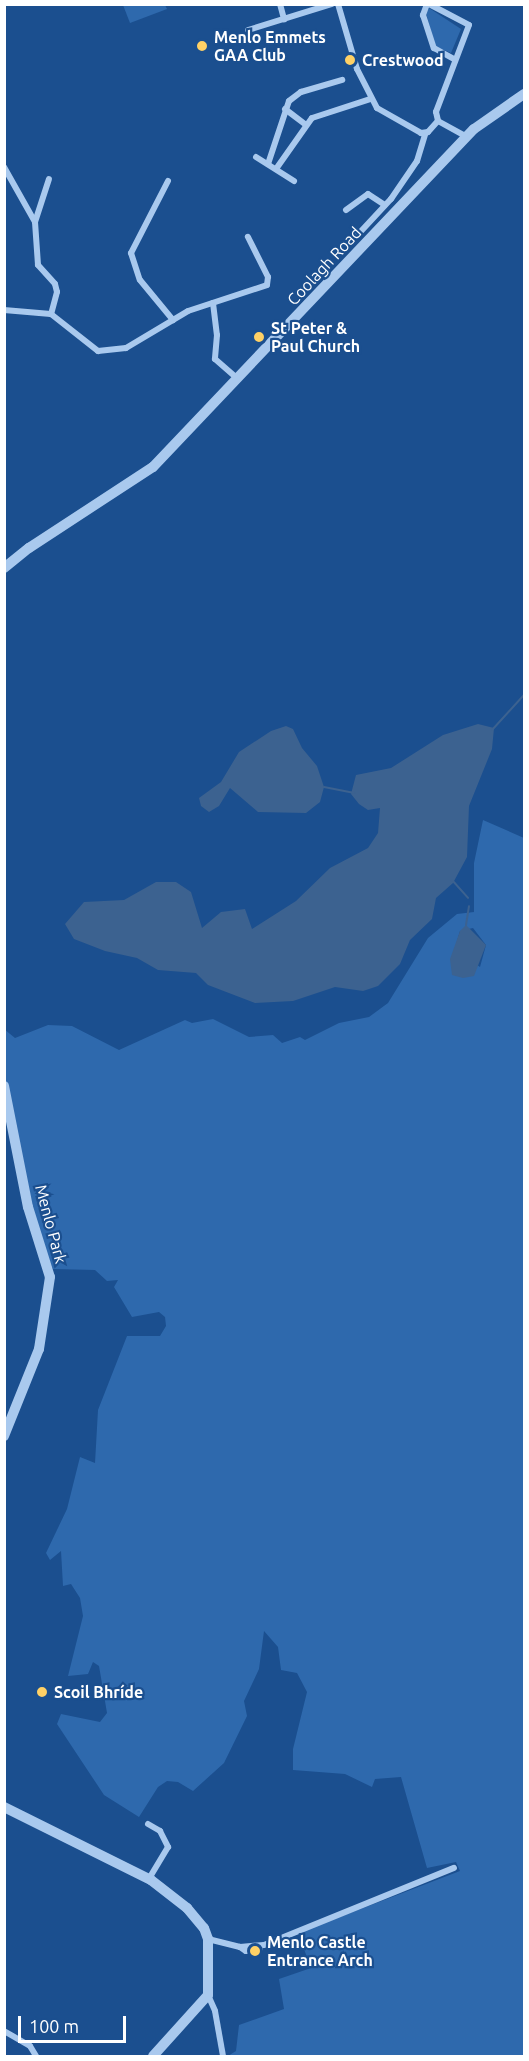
<!DOCTYPE html>
<html>
<head>
<meta charset="utf-8">
<style>
  body { margin:0 }
  #map { position:relative; width:529px; height:2061px; overflow:hidden; background:#1b4f8f; font-family:Ubuntu,sans-serif }
  div>[style] { position:absolute }
  [style*='--x'] { left:calc(var(--x)*1px); top:calc(var(--y)*1px); width:calc(var(--w)*1px); rotate:calc(var(--a)*1deg) }
  .green>* { inset:0; background:#2e69ad }
  .water>* { inset:0; background:#3c6290 }
  .stream>* { height:2px; margin:-1px; padding:0 1px; transform-origin:1px; border-radius:1px; background:#3c6290 }
  .minor>* { height:6px; margin:-3px; padding:0 3px; transform-origin:3px; border-radius:3px; background:#a9c9ee }
  .tertiary>* { height:10px; margin:-5px; padding:0 5px; transform-origin:5px; border-radius:5px; background:#a9c9ee }
  .dots>* { width:16px; height:16px; translate:-50% -50%; box-sizing:border-box; border:3px solid #1b4f8f; border-radius:50% }
  span { translate:-50% -50%; white-space:nowrap; text-align:center; line-height:1.15; -webkit-text-stroke:4.5px #1b4f8f; paint-order:stroke }
  .poi-label { font-size:16px; color:#fff; font-weight:700 }
  .left { translate:0 -50%; text-align:left }
  .street-label { font-size:16px; color:#fff }
  .frame { position:absolute; inset:0; border:6px solid #fff; pointer-events:none }
  .scale { position:absolute; left:18px; top:2016px; width:108px; height:27px; box-sizing:border-box; border:3px solid #fff; border-top:0; padding-left:8px; font-size:18px; line-height:21px; white-space:nowrap; color:#fff; -webkit-text-stroke:4px #1b4f8f; paint-order:stroke }
</style>
</head>
<body>
<div id="map">
  <div class="green">
    <div style="clip-path:polygon(123px 5px,165px 5px,167px 9px,130px 23px)"></div>
    <div style="clip-path:polygon(429px 8px,461px 29px,451px 53px,435px 46px,426px 13px)"></div>
    <div style="clip-path:polygon(evenodd,483px 820px,524px 838px,524px 2056px,228px 2056px,236px 2051px,239px 2025px,284px 2009px,279px 1979px,311px 1968px,298px 1933px,460px 1871px,456px 1862px,427px 1868px,401px 1777px,375px 1779px,372px 1787px,345px 1774px,293px 1770px,293px 1749px,307px 1692px,297px 1673px,281px 1670px,278px 1647px,264px 1631px,259px 1669px,244px 1701px,247px 1716px,224px 1763px,193px 1791px,178px 1782px,167px 1781px,158px 1787px,139px 1817px,104px 1795px,57px 1724px,61px 1714px,100px 1722px,107px 1713px,99px 1666px,93px 1662px,88px 1674px,68px 1676px,83px 1616px,80px 1598px,71px 1584px,63px 1586px,61px 1551px,50px 1560px,46px 1553px,67px 1509px,80px 1457px,95px 1463px,98px 1410px,127px 1336px,160px 1336px,166px 1326px,165px 1317px,159px 1312px,132px 1317px,114px 1287px,118px 1280px,107px 1281px,95px 1270px,53px 1269px,28px 1207px,5px 1086px,4px 1029px,15px 1038px,48px 1025px,72px 1026px,119px 1050px,185px 1020px,192px 1023px,213px 1019px,249px 1037px,273px 1035px,282px 1043px,300px 1037px,305px 1040px,339px 1023px,369px 1017px,388px 1003px,428px 938px,457px 914px,474px 912px,474px 863px,483px 820px,473px 928px,486px 945px,480px 967px,455px 948px,460px 931px,473px 928px)"></div>
  </div>
  <div class="water">
    <div style="clip-path:polygon(478px 724px,494px 728px,492px 749px,469px 806px,467px 857px,453px 883px,436px 898px,432px 919px,410px 940px,400px 964px,378px 986px,363px 991px,335px 987px,293px 1001px,255px 1003px,208px 985px,196px 973px,158px 970px,137px 958px,105px 951px,74px 939px,65px 924px,84px 902px,124px 900px,156px 882px,176px 882px,191px 892px,202px 928px,221px 912px,245px 909px,252px 929px,296px 901px,330px 868px,368px 848px,378px 833px,380px 808px,368px 810px,359px 804px,351px 794px,356px 775px,391px 768px,443px 735px)"></div>
    <div style="clip-path:polygon(286px 726px,293px 729px,302px 748px,317px 766px,324px 787px,320px 802px,306px 813px,258px 812px,230px 788px,219px 806px,209px 812px,201px 806px,199px 798px,221px 782px,239px 752px,271px 731px)"></div>
    <div style="clip-path:polygon(466px 925px,486px 945px,474px 976px,463px 978px,452px 975px,450px 959px,460px 931px)"></div>
  </div>
  <div class="stream">
    <div style="--x:492;--y:730;--w:47;--a:-47.6"></div>
    <div style="--x:324;--y:787;--w:31;--a:11"></div>
    <div style="--x:452;--y:880;--w:24;--a:48"></div>
    <div style="--x:466;--y:925;--w:19;--a:-81"></div>
  </div>
  <div class="minor">
    <div style="--x:280;--y:4;--w:16;--a:75"></div>
    <div style="--x:338;--y:4;--w:68;--a:73.7"></div>
    <div style="--x:357;--y:69;--w:44;--a:62.9"></div>
    <div style="--x:377;--y:108;--w:51;--a:29.6"></div>
    <div style="--x:421;--y:133;--w:7;--a:-8"></div>
    <div style="--x:428;--y:132;--w:15;--a:-48"></div>
    <div style="--x:438;--y:121;--w:33;--a:29"></div>
    <div style="--x:427;--y:4;--w:12;--a:110"></div>
    <div style="--x:423;--y:15;--w:35;--a:72"></div>
    <div style="--x:434;--y:48;--w:23;--a:29"></div>
    <div style="--x:429;--y:4;--w:45;--a:27.7"></div>
    <div style="--x:469;--y:25;--w:93;--a:110.8"></div>
    <div style="--x:436;--y:112;--w:9;--a:77"></div>
    <div style="--x:248;--y:30;--w:88;--a:-17.2"></div>
    <div style="--x:285;--y:109;--w:25;--a:37"></div>
    <div style="--x:256;--y:157;--w:45;--a:32.3"></div>
    <div style="--x:268;--y:164;--w:66;--a:-71.6"></div>
    <div style="--x:289;--y:101;--w:15;--a:-37"></div>
    <div style="--x:301;--y:92;--w:43;--a:-16.3"></div>
    <div style="--x:4;--y:167;--w:63;--a:60.6"></div>
    <div style="--x:35;--y:222;--w:43;--a:86"></div>
    <div style="--x:38;--y:265;--w:25;--a:48"></div>
    <div style="--x:55;--y:284;--w:8;--a:76"></div>
    <div style="--x:57;--y:292;--w:23;--a:105"></div>
    <div style="--x:276;--y:169;--w:62;--a:-54.8"></div>
    <div style="--x:312;--y:118;--w:61;--a:-18.1"></div>
    <div style="--x:168;--y:181;--w:81;--a:117.2"></div>
    <div style="--x:131;--y:253;--w:28;--a:72"></div>
    <div style="--x:140;--y:280;--w:52;--a:50.5"></div>
    <div style="--x:346;--y:210;--w:27;--a:-36"></div>
    <div style="--x:368;--y:194;--w:20;--a:33"></div>
    <div style="--x:35;--y:222;--w:45;--a:-72"></div>
    <div style="--x:351;--y:242;--w:59;--a:-47.1"></div>
    <div style="--x:391;--y:199;--w:46;--a:-55.6"></div>
    <div style="--x:417;--y:161;--w:28;--a:-73"></div>
    <div style="--x:213;--y:303;--w:32;--a:83"></div>
    <div style="--x:217;--y:335;--w:24;--a:95"></div>
    <div style="--x:215;--y:359;--w:30;--a:41"></div>
    <div style="--x:4;--y:310;--w:47;--a:4.9"></div>
    <div style="--x:51;--y:314;--w:60;--a:38.2"></div>
    <div style="--x:98;--y:351;--w:28;--a:-6"></div>
    <div style="--x:126;--y:348;--w:72;--a:-30.8"></div>
    <div style="--x:188;--y:311;--w:83;--a:-18.2"></div>
    <div style="--x:267;--y:285;--w:8;--a:-83"></div>
    <div style="--x:268;--y:277;--w:45;--a:-116.6"></div>
    <div style="--x:148;--y:1824;--w:14;--a:30"></div>
    <div style="--x:160;--y:1831;--w:18;--a:63"></div>
    <div style="--x:168;--y:1847;--w:37;--a:121"></div>
    <div style="--x:208;--y:1939;--w:33;--a:14"></div>
    <div style="--x:240;--y:1947;--w:24;--a:-5"></div>
    <div style="--x:264;--y:1945;--w:205;--a:-22.1"></div>
    <div style="--x:240;--y:1947;--w:7;--a:34"></div>
    <div style="--x:246;--y:1951;--w:14;--a:-8"></div>
    <div style="--x:208;--y:1995;--w:17;--a:66"></div>
    <div style="--x:215;--y:2011;--w:46;--a:79.9"></div>
    <div style="--x:4;--y:2031;--w:30;--a:30"></div>
    <div style="--x:30;--y:2046;--w:12;--a:59"></div>
  </div>
  <div class="tertiary">
    <div style="--x:4;--y:568;--w:32;--a:-39"></div>
    <div style="--x:29;--y:548;--w:148;--a:-33.2"></div>
    <div style="--x:153;--y:467;--w:466;--a:-46.5"></div>
    <div style="--x:474;--y:129;--w:61;--a:-35"></div>
    <div style="--x:4;--y:1086;--w:123;--a:78.8"></div>
    <div style="--x:28;--y:1207;--w:73;--a:72.6"></div>
    <div style="--x:50;--y:1277;--w:73;--a:98.7"></div>
    <div style="--x:39;--y:1349;--w:94;--a:111.9"></div>
    <div style="--x:4;--y:1807;--w:164;--a:26.4"></div>
    <div style="--x:151;--y:1880;--w:46;--a:37.9"></div>
    <div style="--x:187;--y:1908;--w:26;--a:50"></div>
    <div style="--x:204;--y:1928;--w:12;--a:70"></div>
    <div style="--x:208;--y:1939;--w:56;--a:90"></div>
    <div style="--x:208;--y:1995;--w:82;--a:132"></div>
  </div>
  <div class="dots">
    <div style="left:202px;top:46px;background:#ffd166"></div>
    <div style="left:350px;top:60px;background:#ffd166"></div>
    <div style="left:259px;top:337px;background:#ffd166"></div>
    <div style="left:42px;top:1692px;background:#ffd166"></div>
    <div style="left:255px;top:1951px;background:#ffd166"></div>
  </div>
  <div class="poi-label">
    <span class="left" style="left:214px;top:46px">Menlo Emmets<br>GAA Club</span>
    <span class="left" style="left:362px;top:60px">Crestwood</span>
    <span class="left" style="left:271px;top:337px">St Peter &amp;<br>Paul Church</span>
    <span class="left" style="left:54px;top:1692px">Scoil Bhríde</span>
    <span class="left" style="left:267px;top:1951px">Menlo Castle<br>Entrance Arch</span>
  </div>
  <div class="street-label">
    <span style="left:324px;top:266px;rotate:-47deg">Coolagh Road</span>
    <span style="left:51px;top:1224px;rotate:75deg">Menlo Park</span>
  </div>
  <div class="frame"></div>
  <div class="scale">100 m</div>
</div>
</body>
</html>
